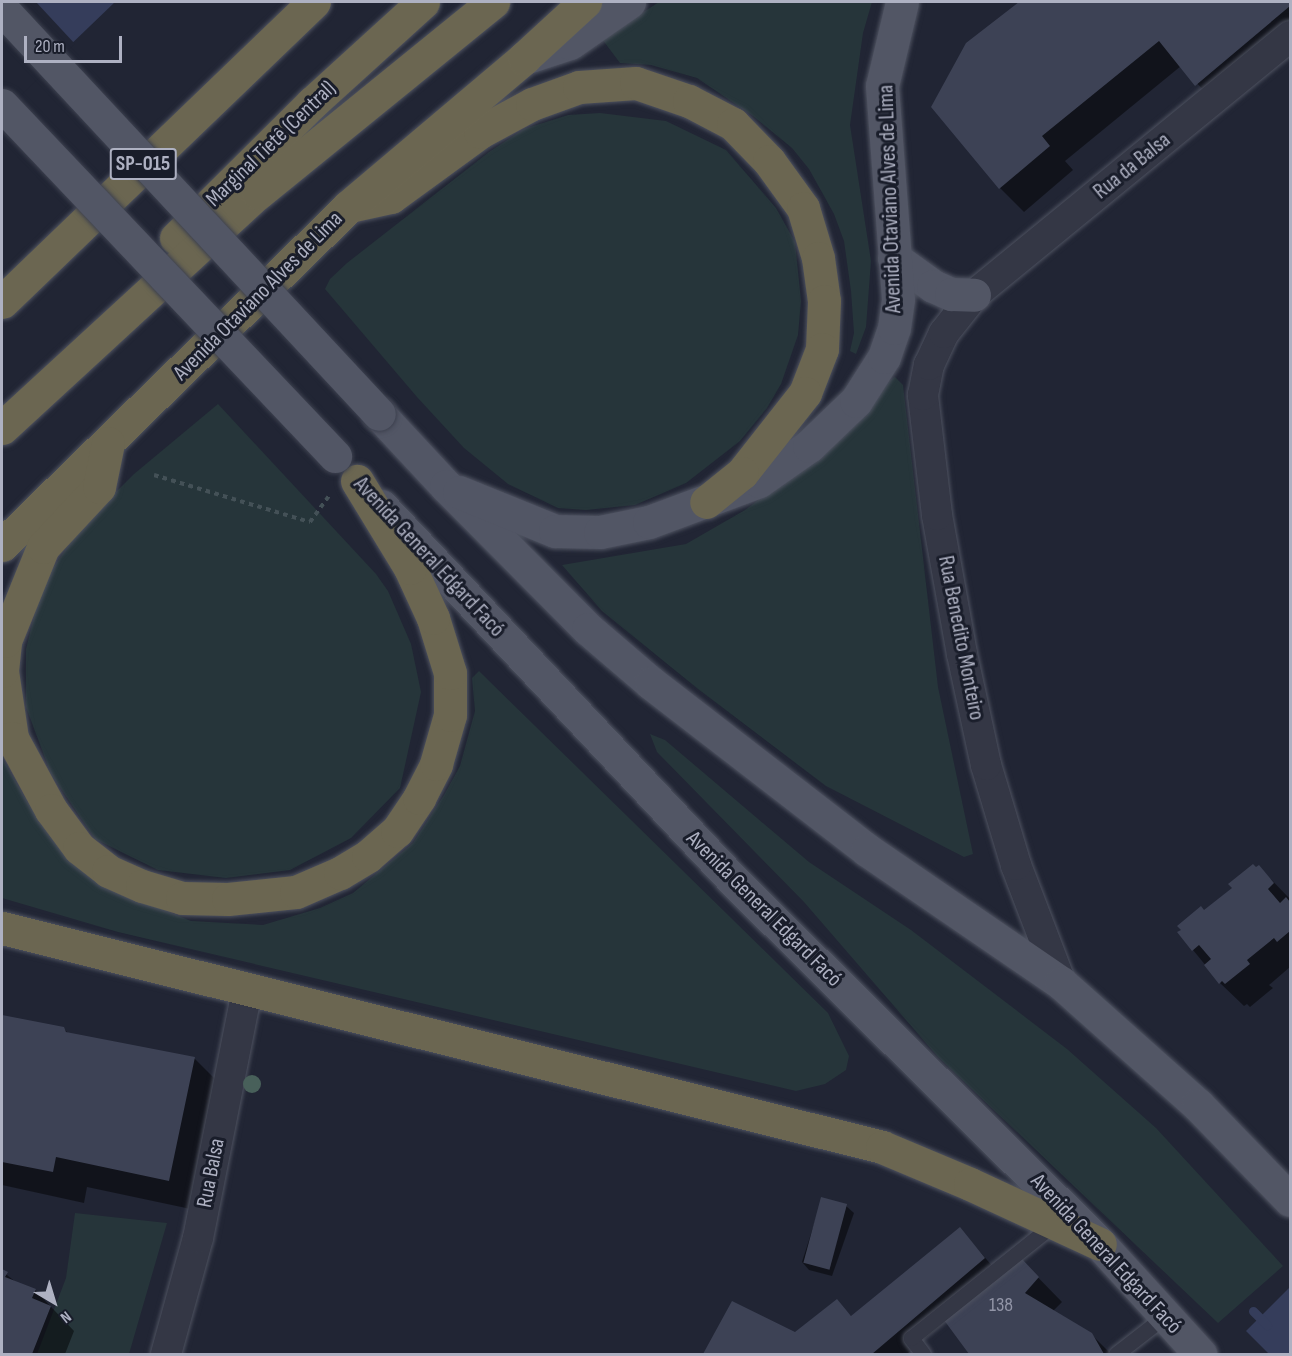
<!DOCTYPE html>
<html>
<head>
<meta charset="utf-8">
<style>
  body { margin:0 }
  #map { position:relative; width:1292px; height:1356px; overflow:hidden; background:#212534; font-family:"Sofia Sans Condensed",sans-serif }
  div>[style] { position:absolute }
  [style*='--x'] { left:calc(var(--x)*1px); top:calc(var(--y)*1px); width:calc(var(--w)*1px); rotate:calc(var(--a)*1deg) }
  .green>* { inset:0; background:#26353a }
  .water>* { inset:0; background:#353d5b }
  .pier>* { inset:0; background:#212534 }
  .shadow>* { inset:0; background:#0007 }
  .stream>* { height:9px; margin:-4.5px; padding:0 4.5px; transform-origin:4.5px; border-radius:4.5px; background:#353d5b }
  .building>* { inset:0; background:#3d4255; transform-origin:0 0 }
  .path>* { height:4px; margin-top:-2px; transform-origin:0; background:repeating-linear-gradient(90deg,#445157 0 4.5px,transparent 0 9px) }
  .roads { filter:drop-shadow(0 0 2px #4e5260) drop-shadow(0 0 2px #4e5260) }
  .lane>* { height:15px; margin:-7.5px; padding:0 7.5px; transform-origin:7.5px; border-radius:7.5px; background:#343745 }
  .street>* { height:30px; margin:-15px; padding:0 15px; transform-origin:15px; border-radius:15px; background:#343745 }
  .primary>* { height:33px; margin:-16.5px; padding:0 16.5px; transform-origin:16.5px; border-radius:16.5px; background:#525665 }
  .highway>* { height:33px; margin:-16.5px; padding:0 16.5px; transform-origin:16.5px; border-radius:16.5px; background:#6b6651 }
  .bridges { filter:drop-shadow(0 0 2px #3d414f) drop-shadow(0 0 2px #3d414f) }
  .primary-bridge>* { height:33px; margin:-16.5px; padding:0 16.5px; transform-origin:16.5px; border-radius:16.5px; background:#525665 }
  .trees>* { width:18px; height:18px; margin:-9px; border-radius:50%; background:#48605a }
  span { translate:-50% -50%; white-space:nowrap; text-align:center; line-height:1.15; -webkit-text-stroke:6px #191d2a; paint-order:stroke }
  .number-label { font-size:20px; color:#9295a7 }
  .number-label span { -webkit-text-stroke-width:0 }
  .shield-label span { padding:2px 4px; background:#191d2a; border:2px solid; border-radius:4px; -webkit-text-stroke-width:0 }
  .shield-label { font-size:21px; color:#aeb1c2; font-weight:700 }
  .street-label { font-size:22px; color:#aeb1c2 }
  .frame { position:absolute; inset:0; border:3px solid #aeb1c2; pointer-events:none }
  .north { position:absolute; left:24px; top:1272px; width:60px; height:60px; -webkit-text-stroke:4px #191d2a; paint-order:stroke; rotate:142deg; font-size:16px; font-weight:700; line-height:24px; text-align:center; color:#aeb1c2 }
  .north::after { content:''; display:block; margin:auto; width:21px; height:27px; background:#aeb1c2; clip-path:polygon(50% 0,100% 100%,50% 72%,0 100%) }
  .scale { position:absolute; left:24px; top:36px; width:98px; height:27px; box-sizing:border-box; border:3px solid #aeb1c2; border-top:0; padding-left:8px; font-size:18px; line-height:21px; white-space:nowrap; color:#aeb1c2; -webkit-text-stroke:4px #191d2a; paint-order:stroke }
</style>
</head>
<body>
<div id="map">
  <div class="green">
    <div style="clip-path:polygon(659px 2px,872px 2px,863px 33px,850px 125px,871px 261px,866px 327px,856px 354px,850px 351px,854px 333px,851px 291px,844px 241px,834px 214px,809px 169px,792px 148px,753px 116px,697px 78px,651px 65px,620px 63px,602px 39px)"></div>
    <div style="clip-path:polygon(600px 113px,666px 121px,726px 150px,776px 208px,795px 242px,801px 301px,798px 335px,781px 384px,767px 408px,740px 441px,686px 483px,635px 505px,586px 510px,558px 508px,508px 484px,464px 448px,417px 397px,325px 289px,330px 279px,347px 263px,489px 152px,524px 129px,568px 115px)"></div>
    <div style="clip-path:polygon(895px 377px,903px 385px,938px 687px,973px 854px,964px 857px,826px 786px,698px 689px,602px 611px,562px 565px,686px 544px,745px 510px,844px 436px,885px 383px)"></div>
    <div style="clip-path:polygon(218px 404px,376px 574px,388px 591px,411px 644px,421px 692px,400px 788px,351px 838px,290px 870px,226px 878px,158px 870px,95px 839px,51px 774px,26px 707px,26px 649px,42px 584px,81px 527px,134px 474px)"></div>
    <div style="clip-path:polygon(479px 671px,828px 1013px,849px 1056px,846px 1070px,825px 1084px,796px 1091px,118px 932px,2px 898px,2px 758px,28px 803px,69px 858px,123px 893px,191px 921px,263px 925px,320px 908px,353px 893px,413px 843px,444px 795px,460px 766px,475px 711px,472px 678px)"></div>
    <div style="clip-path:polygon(650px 734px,665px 740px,809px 862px,911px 930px,1067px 1049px,1156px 1128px,1283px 1266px,1218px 1323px,938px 1057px,804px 902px,657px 752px)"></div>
    <div style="clip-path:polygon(75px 1213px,167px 1223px,129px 1354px,37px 1354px,66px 1278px)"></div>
  </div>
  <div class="water">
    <div style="clip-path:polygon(2px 2px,115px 2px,12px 101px)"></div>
    <div style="clip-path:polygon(1290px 1287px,1290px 1354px,1269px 1354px,1246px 1331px)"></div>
  </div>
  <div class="pier">
    <div style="clip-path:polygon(2px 2px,36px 2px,75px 44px,2px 113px)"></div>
  </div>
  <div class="shadow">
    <div style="clip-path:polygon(1021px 2px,1290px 2px,1290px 49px,1220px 108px,1181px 66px,1065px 161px,1073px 170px,1024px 212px,1000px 188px,933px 107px,967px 44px)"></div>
    <div style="clip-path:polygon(1259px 867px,1290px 899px,1290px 967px,1269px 985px,1273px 988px,1250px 1007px,1247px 1004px,1244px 1006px,1220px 983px,1193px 950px,1205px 912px)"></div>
    <div style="clip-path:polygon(2px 1016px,63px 1028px,70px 1035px,195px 1059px,226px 1090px,200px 1211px,87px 1187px,84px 1203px,2px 1185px)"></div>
    <div style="clip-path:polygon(822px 1199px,846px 1206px,854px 1213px,832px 1276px,809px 1270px,802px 1262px)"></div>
    <div style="clip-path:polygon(960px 1229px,1001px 1276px,1022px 1261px,1062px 1302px,1053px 1311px,1091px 1334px,1111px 1354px,971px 1354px,946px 1321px,907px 1354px,705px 1354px,733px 1303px,795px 1334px,836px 1301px,852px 1317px)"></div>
    <div style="clip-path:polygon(2px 1271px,17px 1283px,35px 1290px,74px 1331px,65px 1354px,2px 1354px)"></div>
  </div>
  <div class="stream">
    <div style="--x:1253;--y:1311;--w:20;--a:45"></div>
  </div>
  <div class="building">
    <div style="clip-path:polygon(1019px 2px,1290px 2px,1290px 6px,1195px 86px,1159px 41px,1042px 136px,1050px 146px,999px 189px,931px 107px,966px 43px)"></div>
    <div style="clip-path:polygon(1253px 864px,1256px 867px,1259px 865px,1274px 883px,1268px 889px,1280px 903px,1286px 897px,1290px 902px,1290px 931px,1277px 942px,1274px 938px,1247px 960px,1250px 964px,1225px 984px,1222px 981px,1219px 984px,1204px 965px,1211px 959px,1199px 945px,1192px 951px,1177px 932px,1181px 930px,1177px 926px,1201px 906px,1204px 910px,1232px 888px,1228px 884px)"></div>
    <div style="clip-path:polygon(2px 1015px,64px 1027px,66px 1032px,195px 1057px,169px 1181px,56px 1157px,53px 1172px,2px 1162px)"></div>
    <div style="left:821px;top:1197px;width:27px;height:68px;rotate:15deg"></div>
    <div style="clip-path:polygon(960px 1227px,985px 1258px,872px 1354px,703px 1354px,732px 1301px,795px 1332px,837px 1299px,851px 1316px)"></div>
    <div style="clip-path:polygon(1022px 1259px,1039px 1277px,1025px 1293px,1092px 1333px,1104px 1354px,969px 1354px,941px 1316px)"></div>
    <div style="clip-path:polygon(2px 1269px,8px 1272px,5px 1277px,36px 1289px,32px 1298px,51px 1306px,32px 1354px,2px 1354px)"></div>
  </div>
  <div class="path">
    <div style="--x:154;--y:475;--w:163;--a:16.8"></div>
    <div style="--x:310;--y:522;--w:32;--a:-54"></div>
  </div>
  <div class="roads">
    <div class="lane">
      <div style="--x:923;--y:1354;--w:20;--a:-127"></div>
      <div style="--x:911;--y:1338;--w:184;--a:-38.6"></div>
      <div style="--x:1116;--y:1354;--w:62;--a:-37.8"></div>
    </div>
    <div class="street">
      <div style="--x:1061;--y:983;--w:126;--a:-110.9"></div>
      <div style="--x:1016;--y:865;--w:104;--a:-106.7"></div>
      <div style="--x:986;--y:765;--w:114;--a:-102.2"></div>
      <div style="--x:962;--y:654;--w:141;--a:-100.2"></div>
      <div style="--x:937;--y:515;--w:121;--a:-96.7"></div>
      <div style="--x:923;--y:395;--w:31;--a:-79"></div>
      <div style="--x:929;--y:365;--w:35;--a:-65"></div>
      <div style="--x:944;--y:333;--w:48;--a:-51.7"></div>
      <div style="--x:974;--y:295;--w:409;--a:-39.3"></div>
      <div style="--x:166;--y:1354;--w:120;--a:-74.6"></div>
      <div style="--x:198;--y:1238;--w:253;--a:-78.8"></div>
    </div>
    <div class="primary">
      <div style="--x:524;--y:58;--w:48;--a:-18.1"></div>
      <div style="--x:570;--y:43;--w:72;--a:-34.8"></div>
      <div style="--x:894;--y:258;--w:48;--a:35.7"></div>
      <div style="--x:933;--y:286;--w:20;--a:24"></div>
      <div style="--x:951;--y:294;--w:23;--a:2"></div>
      <div style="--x:379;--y:414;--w:98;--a:47.1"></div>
      <div style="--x:446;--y:486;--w:202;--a:45.2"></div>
      <div style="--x:588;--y:629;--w:83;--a:40.6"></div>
      <div style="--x:651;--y:683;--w:273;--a:37.7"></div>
      <div style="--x:867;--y:850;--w:235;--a:34.4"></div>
      <div style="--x:1061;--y:983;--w:183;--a:41.7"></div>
      <div style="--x:1198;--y:1105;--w:132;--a:45.9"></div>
      <div style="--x:459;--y:492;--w:104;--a:22.1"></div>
      <div style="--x:555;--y:531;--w:45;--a:1.3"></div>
      <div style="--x:600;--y:532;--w:50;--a:-11.5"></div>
      <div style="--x:649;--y:522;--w:117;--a:-20.4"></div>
      <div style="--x:759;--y:481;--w:61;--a:-35"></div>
      <div style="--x:809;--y:446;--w:65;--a:-43.8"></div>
      <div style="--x:856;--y:401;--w:52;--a:-57.5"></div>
      <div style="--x:884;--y:357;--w:31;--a:-71"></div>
      <div style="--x:894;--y:328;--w:29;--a:-82"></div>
      <div style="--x:898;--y:299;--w:214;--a:-94.3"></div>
      <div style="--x:882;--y:86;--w:86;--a:-76.6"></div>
      <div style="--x:381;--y:506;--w:516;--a:46.73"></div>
      <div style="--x:735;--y:882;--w:514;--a:44.76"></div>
      <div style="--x:1100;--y:1244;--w:149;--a:47.7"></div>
    </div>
    <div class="highway">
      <div style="--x:349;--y:206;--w:43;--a:-12.1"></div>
      <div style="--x:391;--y:197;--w:110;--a:-36.1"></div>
      <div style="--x:480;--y:132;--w:59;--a:-28.3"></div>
      <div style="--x:532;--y:104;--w:50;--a:-19.9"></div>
      <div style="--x:579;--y:87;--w:57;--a:-4"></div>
      <div style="--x:636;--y:83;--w:56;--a:18.8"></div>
      <div style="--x:689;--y:101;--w:50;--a:27.6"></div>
      <div style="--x:733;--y:124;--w:52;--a:45.8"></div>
      <div style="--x:769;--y:161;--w:58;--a:54.1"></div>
      <div style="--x:803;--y:208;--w:52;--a:73.3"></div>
      <div style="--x:818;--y:258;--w:43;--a:82.1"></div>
      <div style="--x:824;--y:301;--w:48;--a:92.4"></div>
      <div style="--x:822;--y:349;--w:47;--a:111.1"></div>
      <div style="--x:805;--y:393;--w:102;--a:128.2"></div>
      <div style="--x:742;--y:473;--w:46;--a:141.1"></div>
      <div style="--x:176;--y:238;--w:192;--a:-44.8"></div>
      <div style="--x:312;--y:103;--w:150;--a:-42.3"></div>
      <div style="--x:2;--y:302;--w:433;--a:-43.9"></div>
      <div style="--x:2;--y:428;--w:348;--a:-42.6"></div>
      <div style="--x:258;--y:193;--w:303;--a:-39.1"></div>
      <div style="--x:2;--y:545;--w:485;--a:-44.3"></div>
      <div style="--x:349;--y:206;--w:229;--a:-40.2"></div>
      <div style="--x:524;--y:58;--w:83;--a:-42.6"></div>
      <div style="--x:2;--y:671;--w:68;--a:81.5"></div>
      <div style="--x:12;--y:738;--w:82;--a:61.6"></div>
      <div style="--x:51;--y:810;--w:47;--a:53.6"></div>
      <div style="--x:79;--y:848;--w:37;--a:38"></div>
      <div style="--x:108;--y:871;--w:37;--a:24"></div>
      <div style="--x:142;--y:886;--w:42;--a:16.7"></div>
      <div style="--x:182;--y:898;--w:46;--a:1.2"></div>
      <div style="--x:228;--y:899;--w:68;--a:-5.9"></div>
      <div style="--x:296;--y:892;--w:48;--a:-23.4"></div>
      <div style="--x:340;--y:873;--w:33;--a:-31"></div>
      <div style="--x:368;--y:856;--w:38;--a:-41"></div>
      <div style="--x:397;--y:831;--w:40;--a:-56"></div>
      <div style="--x:419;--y:798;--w:38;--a:-63"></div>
      <div style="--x:436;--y:764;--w:51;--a:-74.1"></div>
      <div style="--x:450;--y:715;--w:42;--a:-90"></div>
      <div style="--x:450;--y:673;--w:58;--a:-107.2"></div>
      <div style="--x:433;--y:618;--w:55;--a:-114.7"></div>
      <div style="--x:410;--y:568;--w:102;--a:-121.3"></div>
      <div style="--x:2;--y:671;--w:30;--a:-84"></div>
      <div style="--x:5;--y:641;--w:101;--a:-68"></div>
      <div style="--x:43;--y:547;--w:82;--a:-47"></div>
      <div style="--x:99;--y:487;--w:45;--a:-78.4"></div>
      <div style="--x:2;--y:928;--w:907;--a:13.97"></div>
      <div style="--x:882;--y:1147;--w:95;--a:22.8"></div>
      <div style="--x:970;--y:1184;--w:143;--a:24.8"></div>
    </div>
  </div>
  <div class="bridges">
    <div class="primary-bridge">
      <div style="--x:2;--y:9;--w:553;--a:47.05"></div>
      <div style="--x:2;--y:105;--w:484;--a:46.5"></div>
    </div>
  </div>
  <div class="trees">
    <div style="left:252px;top:1084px"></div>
  </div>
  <div class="number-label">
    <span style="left:1001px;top:1305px">138</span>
  </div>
  <div class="shield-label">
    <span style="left:143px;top:164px">SP-015</span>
  </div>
  <div class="street-label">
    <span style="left:271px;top:144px;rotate:-44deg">Marginal Tietê (Central)</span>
    <span style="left:1132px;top:166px;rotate:-39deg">Rua da Balsa</span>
    <span style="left:890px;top:199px;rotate:-92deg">Avenida Otaviano Alves de Lima</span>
    <span style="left:258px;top:296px;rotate:-45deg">Avenida Otaviano Alves de Lima</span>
    <span style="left:429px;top:557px;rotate:47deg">Avenida General Edgard Facó</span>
    <span style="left:961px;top:638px;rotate:79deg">Rua Benedito Monteiro</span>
    <span style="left:764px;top:909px;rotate:45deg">Avenida General Edgard Facó</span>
    <span style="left:211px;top:1173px;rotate:-79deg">Rua Balsa</span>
    <span style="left:1106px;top:1254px;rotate:47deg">Avenida General Edgard Facó</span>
  </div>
  <div class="frame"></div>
  <div class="north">N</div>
  <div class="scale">20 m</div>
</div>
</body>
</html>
